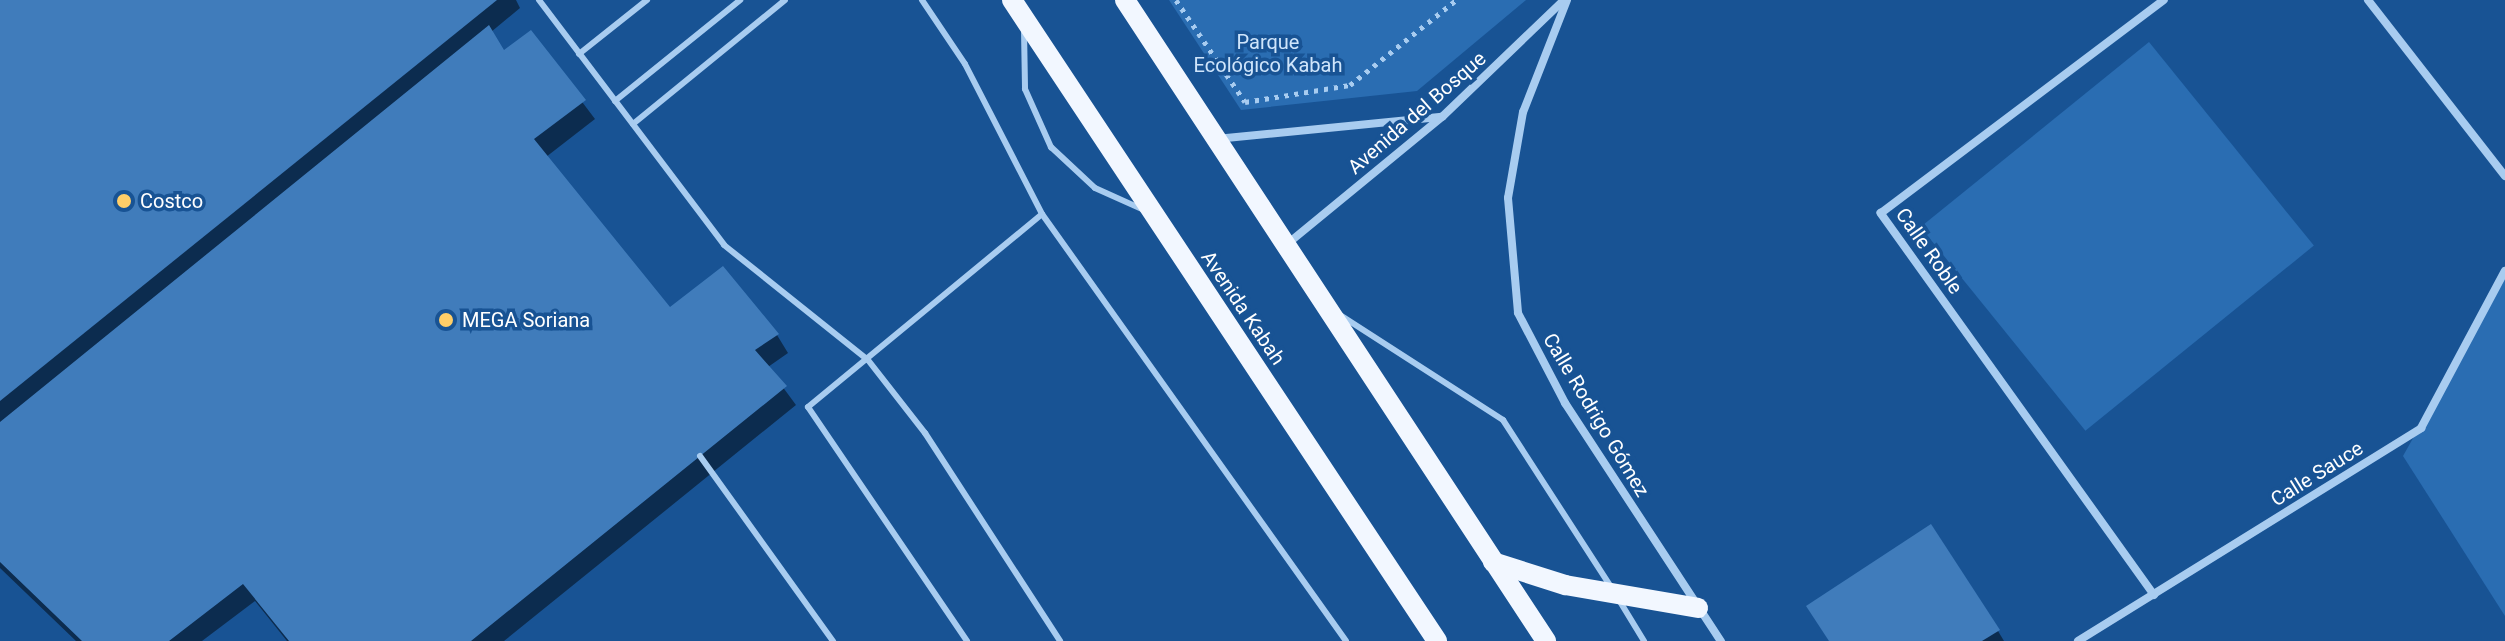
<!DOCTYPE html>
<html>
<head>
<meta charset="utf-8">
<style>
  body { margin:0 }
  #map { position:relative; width:2505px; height:641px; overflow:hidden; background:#185394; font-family:Roboto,sans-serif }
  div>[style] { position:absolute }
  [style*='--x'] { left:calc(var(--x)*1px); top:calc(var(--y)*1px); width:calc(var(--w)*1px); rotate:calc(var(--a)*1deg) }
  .green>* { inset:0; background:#2a6db2; transform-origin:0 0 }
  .shadow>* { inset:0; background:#0007 }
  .building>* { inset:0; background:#407cbb }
  .path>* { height:5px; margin-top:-2.5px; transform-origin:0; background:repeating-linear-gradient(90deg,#a8ccf0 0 4px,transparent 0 10px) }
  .lane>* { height:6px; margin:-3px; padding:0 3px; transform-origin:3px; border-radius:3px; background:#a8ccf0 }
  .street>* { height:8px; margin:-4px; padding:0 4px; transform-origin:4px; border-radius:4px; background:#a8ccf0 }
  .primary>* { height:20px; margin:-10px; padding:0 10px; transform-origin:10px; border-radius:10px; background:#f2f7ff }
  .dots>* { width:22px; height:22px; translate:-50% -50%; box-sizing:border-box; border:4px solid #185394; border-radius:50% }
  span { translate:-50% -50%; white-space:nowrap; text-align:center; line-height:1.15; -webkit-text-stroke:7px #185394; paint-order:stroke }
  .park-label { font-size:20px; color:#cfe5fb }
  .street-label { font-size:20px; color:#fff }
  .poi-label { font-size:20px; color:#fff }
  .left { translate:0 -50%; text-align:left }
</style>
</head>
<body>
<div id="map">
  <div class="green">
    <div style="clip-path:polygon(1169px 0,1526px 0,1417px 91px,1241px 110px)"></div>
    <div style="left:2149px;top:42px;width:262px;height:294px;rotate:51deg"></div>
    <div style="clip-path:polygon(2505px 275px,2505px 616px,2403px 456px)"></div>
  </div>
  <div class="shadow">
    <div style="clip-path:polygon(0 0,516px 0,520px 8px,491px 32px,503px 53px,530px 33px,595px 119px,546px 157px,670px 310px,777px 335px,788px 353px,768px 367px,796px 405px,504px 641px,287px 641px,255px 601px,202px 641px,76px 641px,0 568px)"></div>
    <div style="clip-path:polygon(1998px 631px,2004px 641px,1830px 641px)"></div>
  </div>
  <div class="building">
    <div style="clip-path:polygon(0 0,497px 0,0 401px)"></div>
    <div style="clip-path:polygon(489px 25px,504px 50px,531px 30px,586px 100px,534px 139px,670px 307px,723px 266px,779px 334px,755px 350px,787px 386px,471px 641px,289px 641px,243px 584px,169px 641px,82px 641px,0 562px,0 422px)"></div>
    <div style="clip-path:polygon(1931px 524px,2000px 630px,1982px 641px,1829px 641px,1806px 606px)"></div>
  </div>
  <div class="path">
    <div style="--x:1176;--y:0;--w:123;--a:55.9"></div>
    <div style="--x:1245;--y:102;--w:106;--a:-9.2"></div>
    <div style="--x:1350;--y:85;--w:136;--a:-38.7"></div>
  </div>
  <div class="lane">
    <div style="--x:539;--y:0;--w:307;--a:52.9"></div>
    <div style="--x:724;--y:245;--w:184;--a:38.6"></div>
    <div style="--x:868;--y:360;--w:93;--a:52"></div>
    <div style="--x:925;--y:433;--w:248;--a:57"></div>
    <div style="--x:922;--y:0;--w:77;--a:56.1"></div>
    <div style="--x:965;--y:64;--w:169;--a:62.8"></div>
    <div style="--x:1042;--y:214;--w:524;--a:54.55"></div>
    <div style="--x:1024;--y:30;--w:59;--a:89"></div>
    <div style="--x:1025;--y:89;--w:64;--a:65.9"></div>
    <div style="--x:1051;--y:147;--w:60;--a:43"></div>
    <div style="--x:1095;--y:188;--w:54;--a:24.2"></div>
    <div style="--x:579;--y:54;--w:87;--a:-38.5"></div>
    <div style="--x:615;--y:101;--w:161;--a:-38.9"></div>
    <div style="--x:633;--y:124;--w:196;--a:-39.2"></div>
    <div style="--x:1340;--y:315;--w:194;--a:32.8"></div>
    <div style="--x:1503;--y:420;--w:199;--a:57.1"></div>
    <div style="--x:700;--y:456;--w:228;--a:54.3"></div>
    <div style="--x:1619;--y:600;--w:48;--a:58.6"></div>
    <div style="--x:967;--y:641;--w:283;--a:-124.2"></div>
    <div style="--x:808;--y:407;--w:303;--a:-39.5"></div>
  </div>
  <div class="street">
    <div style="--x:1567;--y:0;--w:120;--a:111.4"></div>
    <div style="--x:1523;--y:112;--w:87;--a:99.9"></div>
    <div style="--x:1508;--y:198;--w:115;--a:85"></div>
    <div style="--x:1518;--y:313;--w:102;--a:62.4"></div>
    <div style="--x:1565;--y:403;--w:285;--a:56.8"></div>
    <div style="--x:2368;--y:0;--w:223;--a:52.1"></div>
    <div style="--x:1216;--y:139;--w:227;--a:-5.6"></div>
    <div style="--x:1286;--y:245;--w:203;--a:-39.4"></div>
    <div style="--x:1443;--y:116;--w:168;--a:-43.8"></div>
    <div style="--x:2154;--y:595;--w:470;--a:-125.6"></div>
    <div style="--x:1881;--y:213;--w:354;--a:-37"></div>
    <div style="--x:2078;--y:641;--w:404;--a:-31.8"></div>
    <div style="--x:2421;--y:428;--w:178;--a:-61.9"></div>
  </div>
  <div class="primary">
    <div style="--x:1012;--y:0;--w:769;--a:56.45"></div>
    <div style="--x:1125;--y:0;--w:767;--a:56.7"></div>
    <div style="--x:1493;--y:562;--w:76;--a:17.7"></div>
    <div style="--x:1565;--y:585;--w:135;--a:9.8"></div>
  </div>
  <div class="dots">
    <div style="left:124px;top:201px;background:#ffce68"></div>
    <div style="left:446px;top:320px;background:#ffce68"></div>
  </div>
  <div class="park-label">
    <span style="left:1268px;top:54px">Parque<br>Ecológico Kabah</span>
  </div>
  <div class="street-label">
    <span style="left:1417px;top:113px;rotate:-41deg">Avenida del Bosque</span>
    <span style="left:1929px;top:251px;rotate:55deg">Calle Roble</span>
    <span style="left:1243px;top:308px;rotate:56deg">Avenida Kabah</span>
    <span style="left:1596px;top:415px;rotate:59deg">Calle Rodrigo Gómez</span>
    <span style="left:2317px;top:474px;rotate:-32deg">Calle Sauce</span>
  </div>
  <div class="poi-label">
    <span class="left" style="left:140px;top:201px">Costco</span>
    <span class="left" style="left:462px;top:320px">MEGA Soriana</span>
  </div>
</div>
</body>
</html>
